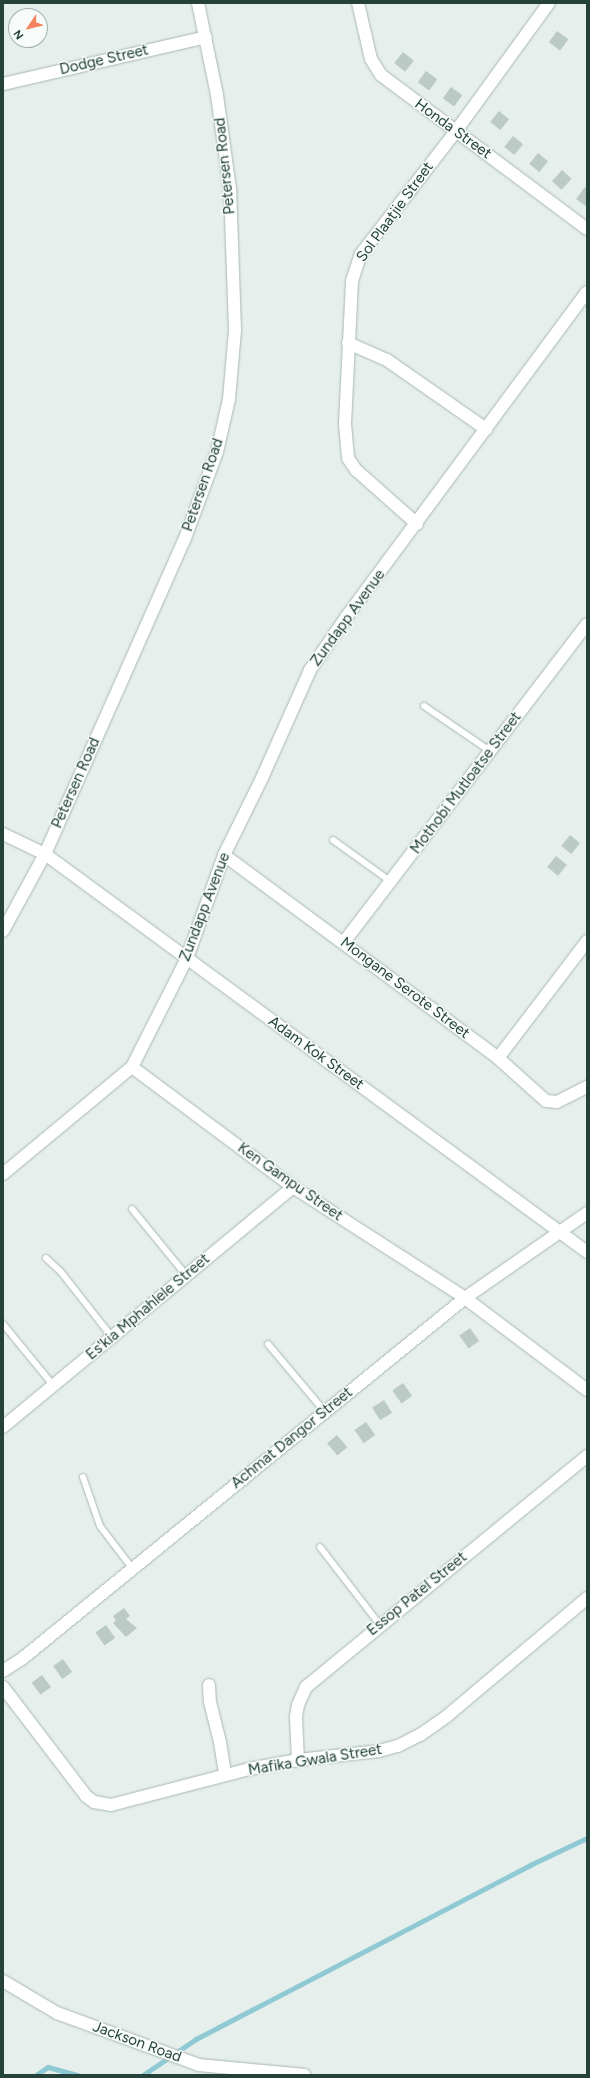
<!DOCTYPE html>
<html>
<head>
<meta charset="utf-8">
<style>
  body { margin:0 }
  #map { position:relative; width:590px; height:2078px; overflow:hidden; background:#e6efeb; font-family:Figtree,sans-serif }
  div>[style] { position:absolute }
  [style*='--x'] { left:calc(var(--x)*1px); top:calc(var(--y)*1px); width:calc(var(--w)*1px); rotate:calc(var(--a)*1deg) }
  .stream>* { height:4.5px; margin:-2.25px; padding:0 2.25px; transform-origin:2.25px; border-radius:2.25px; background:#8ec9d4 }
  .building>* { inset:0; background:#bbcac4; transform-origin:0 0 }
  .roads { filter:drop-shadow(0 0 1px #a8b8b2) drop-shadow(0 0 1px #a8b8b2) }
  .service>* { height:6px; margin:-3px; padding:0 3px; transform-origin:3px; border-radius:3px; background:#fff }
  .minor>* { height:12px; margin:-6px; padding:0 6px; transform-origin:6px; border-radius:6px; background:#fff }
  .tertiary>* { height:12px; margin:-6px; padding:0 6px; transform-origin:6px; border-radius:6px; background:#fff }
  span { translate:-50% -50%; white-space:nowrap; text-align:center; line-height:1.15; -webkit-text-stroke:3px #f7fbf9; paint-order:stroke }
  .street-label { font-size:15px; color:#24423a }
  .frame { position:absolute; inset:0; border:4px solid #24423a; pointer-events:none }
  .north { position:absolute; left:8px; top:8px; width:40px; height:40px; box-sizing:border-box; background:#f7fbf9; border:1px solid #a3b1ad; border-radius:50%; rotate:235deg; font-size:11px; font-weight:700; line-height:16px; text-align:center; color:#24423a }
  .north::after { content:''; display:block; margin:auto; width:14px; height:18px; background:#f4845f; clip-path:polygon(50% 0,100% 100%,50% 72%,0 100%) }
</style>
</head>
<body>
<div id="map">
  <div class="stream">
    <div style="--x:36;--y:2075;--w:14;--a:-34"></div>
    <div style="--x:48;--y:2067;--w:31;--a:15"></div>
    <div style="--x:143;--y:2075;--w:64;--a:-34.2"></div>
    <div style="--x:196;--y:2039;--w:377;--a:-27.5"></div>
    <div style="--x:530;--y:1865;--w:63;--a:-25.3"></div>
  </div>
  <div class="building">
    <div style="left:557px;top:31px;width:14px;height:14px;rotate:36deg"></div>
    <div style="left:403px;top:52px;width:14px;height:14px;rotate:39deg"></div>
    <div style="left:426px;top:71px;width:14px;height:14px;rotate:36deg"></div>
    <div style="left:451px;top:87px;width:14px;height:14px;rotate:36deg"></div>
    <div style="left:499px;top:111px;width:13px;height:14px;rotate:39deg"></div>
    <div style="left:513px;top:136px;width:13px;height:14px;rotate:39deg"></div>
    <div style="left:538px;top:153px;width:13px;height:14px;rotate:39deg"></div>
    <div style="left:562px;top:170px;width:13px;height:15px;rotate:42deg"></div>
    <div style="clip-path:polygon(585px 187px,587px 189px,587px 207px,576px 199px)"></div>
    <div style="left:570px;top:835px;width:13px;height:14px;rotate:39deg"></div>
    <div style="left:556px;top:856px;width:14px;height:14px;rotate:39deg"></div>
    <div style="left:470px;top:1328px;width:16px;height:13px;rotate:55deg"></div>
    <div style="left:403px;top:1383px;width:16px;height:13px;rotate:55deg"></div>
    <div style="left:384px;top:1400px;width:15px;height:14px;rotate:58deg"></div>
    <div style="left:366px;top:1422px;width:16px;height:14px;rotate:55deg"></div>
    <div style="left:337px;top:1435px;width:16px;height:13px;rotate:50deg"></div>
    <div style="clip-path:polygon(124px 1608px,130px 1616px,126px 1619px,137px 1628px,126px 1637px,113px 1623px,116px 1620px,113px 1616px)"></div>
    <div style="left:106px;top:1625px;width:16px;height:13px;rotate:55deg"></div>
    <div style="left:63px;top:1659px;width:16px;height:12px;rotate:55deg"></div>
    <div style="left:42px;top:1675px;width:15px;height:13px;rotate:53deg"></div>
  </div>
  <div class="roads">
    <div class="service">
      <div style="--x:424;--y:706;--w:80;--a:34.3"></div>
      <div style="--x:333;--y:840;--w:70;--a:35.7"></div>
      <div style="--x:132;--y:1209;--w:85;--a:50.7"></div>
      <div style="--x:46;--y:1258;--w:21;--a:43"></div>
      <div style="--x:61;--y:1272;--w:83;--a:51.9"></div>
      <div style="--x:3;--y:1324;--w:79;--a:50.7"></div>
      <div style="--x:268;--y:1344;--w:89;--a:50"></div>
      <div style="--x:83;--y:1477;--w:52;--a:70.9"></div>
      <div style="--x:100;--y:1526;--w:53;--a:52.7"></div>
      <div style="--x:320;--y:1547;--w:98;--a:52.4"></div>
    </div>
    <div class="minor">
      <div style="--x:358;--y:3;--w:57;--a:76.9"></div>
      <div style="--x:371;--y:59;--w:19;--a:58"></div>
      <div style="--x:381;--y:75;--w:257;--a:36.8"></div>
      <div style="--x:3;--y:84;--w:208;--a:-13"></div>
      <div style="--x:348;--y:343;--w:43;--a:23.6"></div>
      <div style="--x:387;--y:360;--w:121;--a:34.9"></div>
      <div style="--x:417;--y:524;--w:81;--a:-138.5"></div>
      <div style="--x:356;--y:470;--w:14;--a:-124"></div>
      <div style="--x:348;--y:458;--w:34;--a:-95"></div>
      <div style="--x:345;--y:424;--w:143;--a:-87.2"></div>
      <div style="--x:352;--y:281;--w:28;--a:-72"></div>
      <div style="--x:361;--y:254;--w:155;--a:-52.3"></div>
      <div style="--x:456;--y:131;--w:158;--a:-54"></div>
      <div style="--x:3;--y:834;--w:47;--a:25.5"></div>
      <div style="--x:45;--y:854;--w:672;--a:36.29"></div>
      <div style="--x:224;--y:855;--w:341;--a:36.5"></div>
      <div style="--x:498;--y:1058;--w:64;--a:41.9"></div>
      <div style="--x:546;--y:1101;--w:11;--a:5"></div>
      <div style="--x:557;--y:1102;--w:34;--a:-27"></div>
      <div style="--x:344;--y:942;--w:400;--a:-52.6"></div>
      <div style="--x:498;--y:1058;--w:147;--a:-52.7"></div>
      <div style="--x:132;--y:1067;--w:201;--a:36.7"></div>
      <div style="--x:293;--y:1187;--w:205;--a:32.8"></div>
      <div style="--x:465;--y:1298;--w:153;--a:37"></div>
      <div style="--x:3;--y:1174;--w:168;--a:-39.7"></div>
      <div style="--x:132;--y:1067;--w:122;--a:-63.2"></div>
      <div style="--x:187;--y:958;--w:109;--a:-70.2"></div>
      <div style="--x:224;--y:855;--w:86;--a:-63.7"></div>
      <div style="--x:262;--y:778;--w:118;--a:-66"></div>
      <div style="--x:310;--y:670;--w:65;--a:-55.6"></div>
      <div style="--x:347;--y:616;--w:403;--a:-53.5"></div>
      <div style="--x:3;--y:1427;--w:376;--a:-39.6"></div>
      <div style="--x:3;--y:1671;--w:24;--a:-33"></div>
      <div style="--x:23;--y:1658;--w:570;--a:-39.16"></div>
      <div style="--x:465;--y:1298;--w:149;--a:-34.9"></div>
      <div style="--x:209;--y:1685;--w:17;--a:87"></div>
      <div style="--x:210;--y:1702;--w:41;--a:76"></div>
      <div style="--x:220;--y:1742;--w:33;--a:81"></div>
      <div style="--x:3;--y:1687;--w:137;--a:52.7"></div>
      <div style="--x:86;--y:1796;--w:10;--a:37"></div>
      <div style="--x:94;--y:1802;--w:17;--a:10"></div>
      <div style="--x:111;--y:1805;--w:143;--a:-14.6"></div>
      <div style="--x:249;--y:1769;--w:50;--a:-10.4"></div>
      <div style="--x:298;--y:1760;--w:81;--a:-6.3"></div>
      <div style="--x:379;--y:1751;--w:20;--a:-15"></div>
      <div style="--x:398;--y:1746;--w:25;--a:-27"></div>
      <div style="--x:420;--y:1735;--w:33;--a:-35"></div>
      <div style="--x:447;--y:1716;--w:183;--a:-40.1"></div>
      <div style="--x:298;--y:1760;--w:43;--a:-92.7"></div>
      <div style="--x:296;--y:1717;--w:12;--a:-81"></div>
      <div style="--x:298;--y:1705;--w:20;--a:-66"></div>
      <div style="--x:306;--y:1687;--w:364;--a:-39.4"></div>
    </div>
    <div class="tertiary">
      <div style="--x:3;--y:931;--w:88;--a:-61.4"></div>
      <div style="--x:45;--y:854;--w:342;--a:-66.1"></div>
      <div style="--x:184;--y:541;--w:95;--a:-69.7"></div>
      <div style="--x:217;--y:452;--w:54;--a:-77.2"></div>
      <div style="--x:229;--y:399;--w:69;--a:-85"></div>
      <div style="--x:235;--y:330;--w:141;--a:-92"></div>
      <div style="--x:230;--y:189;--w:95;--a:-97.9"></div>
      <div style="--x:217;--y:95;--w:94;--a:-101.7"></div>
      <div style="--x:3;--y:1981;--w:63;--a:30.7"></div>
      <div style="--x:57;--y:2013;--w:151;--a:20.1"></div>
      <div style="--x:199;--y:2065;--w:106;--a:5.4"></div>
    </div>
  </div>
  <div class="street-label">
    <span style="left:104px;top:60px;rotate:-13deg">Dodge Street</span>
    <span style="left:453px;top:129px;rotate:36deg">Honda Street</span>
    <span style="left:225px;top:166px;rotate:-96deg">Petersen Road</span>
    <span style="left:395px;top:212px;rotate:-54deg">Sol Plaatjie Street</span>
    <span style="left:203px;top:485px;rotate:-71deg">Petersen Road</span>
    <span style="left:348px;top:618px;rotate:-54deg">Zundapp Avenue</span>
    <span style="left:76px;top:783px;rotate:-66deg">Petersen Road</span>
    <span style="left:466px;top:783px;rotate:-53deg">Mothobi Mutloatse Street</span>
    <span style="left:205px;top:907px;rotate:-69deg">Zundapp Avenue</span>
    <span style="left:405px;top:988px;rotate:37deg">Mongane Serote Street</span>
    <span style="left:316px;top:1053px;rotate:36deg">Adam Kok Street</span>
    <span style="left:290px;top:1182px;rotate:35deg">Ken Gampu Street</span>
    <span style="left:148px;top:1307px;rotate:-40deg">Es'kia Mphahlele Street</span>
    <span style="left:292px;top:1438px;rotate:-39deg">Achmat Dangor Street</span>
    <span style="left:417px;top:1594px;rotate:-39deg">Essop Patel Street</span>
    <span style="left:315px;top:1760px;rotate:-9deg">Mafika Gwala Street</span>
    <span style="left:137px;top:2042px;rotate:20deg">Jackson Road</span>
  </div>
  <div class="frame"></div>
  <div class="north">N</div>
</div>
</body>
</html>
